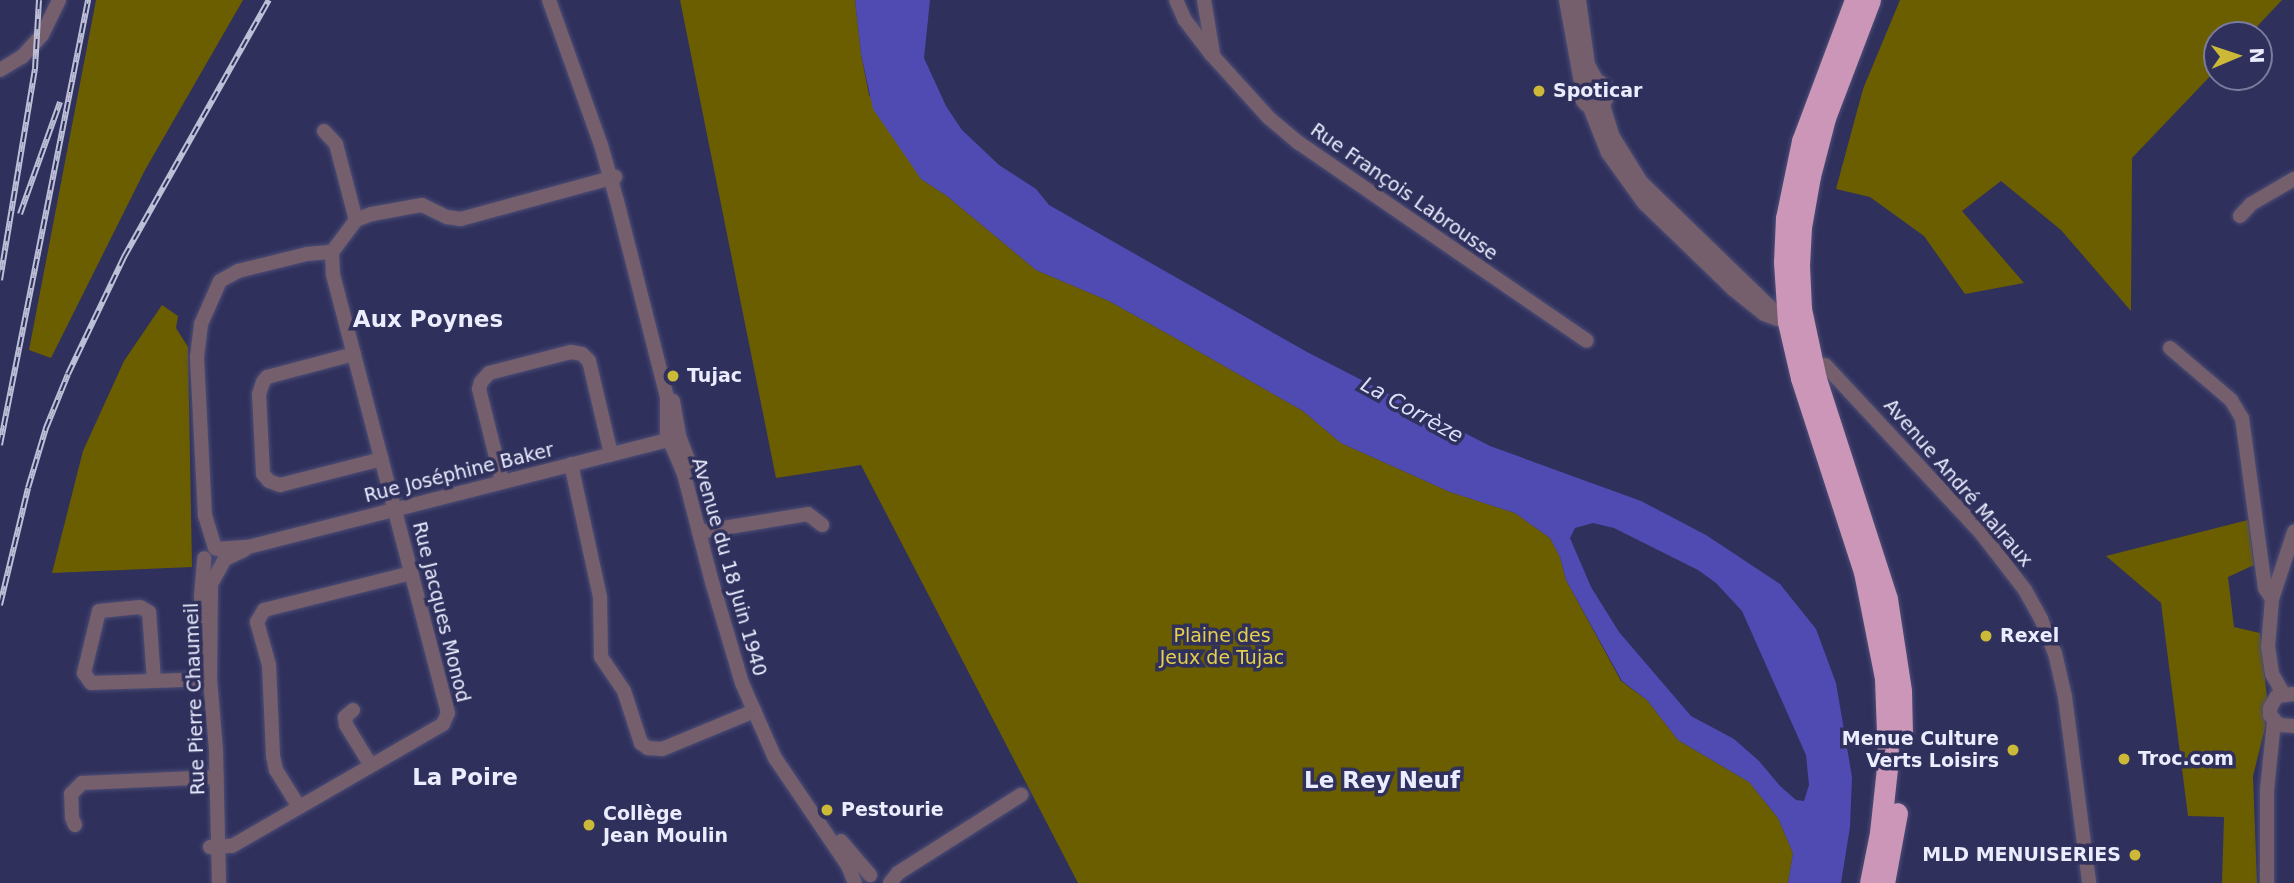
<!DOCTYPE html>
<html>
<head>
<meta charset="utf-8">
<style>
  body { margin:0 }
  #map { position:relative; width:2294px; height:883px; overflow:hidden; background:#2f305c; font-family:"DejaVu Sans",sans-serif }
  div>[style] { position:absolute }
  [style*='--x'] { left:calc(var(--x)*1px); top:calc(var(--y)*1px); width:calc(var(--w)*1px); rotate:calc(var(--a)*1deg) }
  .green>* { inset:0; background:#6b5e01 }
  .water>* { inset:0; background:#4f4bb2 }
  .roads { filter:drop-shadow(0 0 2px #4d4e76) drop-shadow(0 0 2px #4d4e76) }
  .minor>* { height:14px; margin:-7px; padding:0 7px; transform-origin:7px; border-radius:7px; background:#755f6d }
  .minor>.ring { margin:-7px; padding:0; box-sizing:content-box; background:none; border:14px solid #755f6d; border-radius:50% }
  .highway>* { height:21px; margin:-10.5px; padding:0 10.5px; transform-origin:10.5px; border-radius:10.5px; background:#cb96b8 }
  .rail>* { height:6px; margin-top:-3px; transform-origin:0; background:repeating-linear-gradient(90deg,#2f305c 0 10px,#bdbfd7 0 20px); box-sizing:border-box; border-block:2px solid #bdbfd7 }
  .dots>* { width:19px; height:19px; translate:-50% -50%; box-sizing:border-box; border:4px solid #2f305c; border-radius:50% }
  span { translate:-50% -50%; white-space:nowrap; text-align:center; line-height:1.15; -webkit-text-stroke:7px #2f305c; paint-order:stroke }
  .poi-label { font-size:19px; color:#ebedfe; font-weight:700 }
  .left { translate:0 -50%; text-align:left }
  .right { translate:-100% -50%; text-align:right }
  .street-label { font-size:19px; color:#ebedfe }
  .park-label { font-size:19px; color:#e6d04b }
  .water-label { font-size:21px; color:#dbdffa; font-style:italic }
  .quarter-label { font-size:23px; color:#ebedfe; font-weight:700 }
  .north { position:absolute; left:2203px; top:21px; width:70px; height:70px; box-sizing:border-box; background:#2f305c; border:2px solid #7a7c9d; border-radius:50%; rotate:88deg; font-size:19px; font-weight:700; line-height:28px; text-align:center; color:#ebedfe }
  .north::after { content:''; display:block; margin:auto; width:24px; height:32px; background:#cdb938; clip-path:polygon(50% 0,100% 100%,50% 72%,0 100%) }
</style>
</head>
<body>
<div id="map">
  <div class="green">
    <div style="clip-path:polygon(96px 0,243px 0,145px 170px,51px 358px,29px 350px)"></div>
    <div style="clip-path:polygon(680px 0,855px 0,861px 54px,869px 95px,921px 179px,947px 196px,1036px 270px,1109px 301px,1161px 330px,1303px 411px,1341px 443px,1450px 492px,1515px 513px,1550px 538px,1560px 557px,1566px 580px,1621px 681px,1647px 700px,1678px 740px,1749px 782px,1778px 818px,1793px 853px,1788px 883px,1078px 883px,861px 465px,776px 478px)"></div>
    <div style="clip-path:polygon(1900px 0,2282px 0,2249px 35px,2217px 35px,2217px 69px,2132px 158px,2131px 311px,2061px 230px,2001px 181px,1962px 211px,2024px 283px,1965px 294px,1924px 236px,1870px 197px,1836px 189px,1863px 89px)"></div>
    <div style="clip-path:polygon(162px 305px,178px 316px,176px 328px,188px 347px,192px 567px,52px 573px,83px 451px,124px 361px)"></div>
    <div style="clip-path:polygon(2248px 520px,2254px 565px,2228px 577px,2234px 627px,2260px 633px,2267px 698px,2265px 728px,2253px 776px,2257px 883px,2222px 883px,2224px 817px,2188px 816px,2161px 603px,2106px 556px)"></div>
  </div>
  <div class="water">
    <div style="clip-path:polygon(evenodd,855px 0,930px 0,924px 58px,946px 106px,962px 130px,999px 165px,1036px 189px,1049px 205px,1307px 352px,1490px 446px,1641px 501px,1706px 535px,1780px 584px,1816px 629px,1836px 683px,1852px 777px,1850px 827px,1841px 883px,1788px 883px,1793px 853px,1778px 818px,1749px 782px,1678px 740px,1647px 700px,1622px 681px,1566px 580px,1560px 557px,1550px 538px,1515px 513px,1450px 492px,1341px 443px,1303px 411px,1161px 330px,1109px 301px,1036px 270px,947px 196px,921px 179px,873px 109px,861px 54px,855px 0,1593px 523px,1614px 528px,1698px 570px,1716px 583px,1742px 611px,1806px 755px,1809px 785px,1804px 801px,1796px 800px,1780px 786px,1759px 761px,1734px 739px,1691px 716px,1619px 632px,1591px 587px,1570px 538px,1575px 528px,1593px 523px)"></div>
  </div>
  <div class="roads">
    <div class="minor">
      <div style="--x:549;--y:0;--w:154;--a:70.3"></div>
      <div style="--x:601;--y:145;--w:58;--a:74.1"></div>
      <div style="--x:617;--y:201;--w:202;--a:75.7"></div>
      <div style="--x:667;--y:397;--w:37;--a:90"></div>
      <div style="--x:667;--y:434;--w:43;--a:67"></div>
      <div style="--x:684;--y:474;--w:112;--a:75.5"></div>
      <div style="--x:712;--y:582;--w:105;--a:73.5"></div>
      <div style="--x:742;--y:683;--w:82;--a:66.3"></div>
      <div style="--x:775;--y:758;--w:130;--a:55.9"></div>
      <div style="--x:848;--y:866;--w:18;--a:68"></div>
      <div style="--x:1176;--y:0;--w:22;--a:66"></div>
      <div style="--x:1185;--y:20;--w:43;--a:52.6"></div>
      <div style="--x:1211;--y:54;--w:86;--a:47.8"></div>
      <div style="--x:1269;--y:118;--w:39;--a:40"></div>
      <div style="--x:1299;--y:143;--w:349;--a:34.5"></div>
      <div style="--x:1204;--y:0;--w:54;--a:80.4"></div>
      <div style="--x:1566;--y:0;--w:89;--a:79.7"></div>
      <div style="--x:1579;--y:0;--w:66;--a:82.1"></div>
      <div style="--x:1588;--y:65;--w:18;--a:61"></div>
      <div style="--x:0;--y:70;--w:26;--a:-31"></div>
      <div style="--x:22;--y:57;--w:30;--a:-48"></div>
      <div style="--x:42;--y:35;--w:39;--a:-64"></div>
      <div class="ring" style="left:1581px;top:81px;width:12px;height:12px"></div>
      <div style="--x:1603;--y:105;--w:34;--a:73"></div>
      <div style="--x:1613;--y:137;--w:53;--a:58.1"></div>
      <div style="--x:1641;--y:182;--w:180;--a:44.1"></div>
      <div style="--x:1770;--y:307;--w:9;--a:63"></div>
      <div style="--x:1590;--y:108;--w:48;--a:68.2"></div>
      <div style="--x:1608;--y:153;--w:62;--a:54.2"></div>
      <div style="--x:1644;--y:203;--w:124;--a:44"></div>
      <div style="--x:1733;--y:289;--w:40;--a:39"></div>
      <div style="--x:1764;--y:314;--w:14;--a:21"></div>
      <div style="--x:324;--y:131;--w:18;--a:47"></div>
      <div style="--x:336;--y:144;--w:79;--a:75.3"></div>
      <div style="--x:2240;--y:216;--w:16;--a:-47"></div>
      <div style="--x:2251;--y:204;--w:50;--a:-30.2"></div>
      <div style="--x:2170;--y:348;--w:80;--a:40.4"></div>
      <div style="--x:2231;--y:400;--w:21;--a:59"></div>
      <div style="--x:2242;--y:418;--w:172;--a:82.3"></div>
      <div style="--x:2265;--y:588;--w:13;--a:58"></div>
      <div style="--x:354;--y:354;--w:90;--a:165.2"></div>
      <div style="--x:267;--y:377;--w:6;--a:129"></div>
      <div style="--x:263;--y:382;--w:13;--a:108"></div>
      <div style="--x:259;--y:394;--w:80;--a:87.1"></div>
      <div style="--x:263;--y:474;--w:9;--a:49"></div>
      <div style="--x:269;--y:481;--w:12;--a:20"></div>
      <div style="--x:280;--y:485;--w:105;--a:-14.3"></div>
      <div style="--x:1825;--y:365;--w:229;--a:47.1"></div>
      <div style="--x:1981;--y:533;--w:72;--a:52.3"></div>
      <div style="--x:2025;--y:590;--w:33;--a:61"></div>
      <div style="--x:2041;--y:619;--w:37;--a:68"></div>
      <div style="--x:2055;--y:653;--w:45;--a:77.2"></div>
      <div style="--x:2065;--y:697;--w:188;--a:82.6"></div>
      <div style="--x:673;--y:401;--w:36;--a:80"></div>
      <div style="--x:679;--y:436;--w:28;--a:69"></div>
      <div style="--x:571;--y:464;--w:136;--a:77.7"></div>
      <div style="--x:600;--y:597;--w:60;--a:89"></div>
      <div style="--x:601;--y:657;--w:41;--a:55.9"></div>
      <div style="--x:624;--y:691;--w:55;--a:71.9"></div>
      <div style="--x:641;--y:743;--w:9;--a:36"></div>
      <div style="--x:648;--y:748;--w:14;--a:4"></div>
      <div style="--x:662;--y:749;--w:100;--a:-22.4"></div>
      <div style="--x:502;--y:481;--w:95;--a:-104"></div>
      <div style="--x:479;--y:389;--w:7;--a:-74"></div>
      <div style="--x:481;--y:382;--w:12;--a:-48"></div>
      <div style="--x:489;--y:373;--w:85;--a:-14.4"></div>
      <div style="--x:571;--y:352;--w:11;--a:10"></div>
      <div style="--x:582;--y:354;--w:10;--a:45"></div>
      <div style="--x:589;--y:361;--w:96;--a:76.7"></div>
      <div style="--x:699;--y:532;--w:110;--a:-9.4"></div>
      <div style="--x:808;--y:514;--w:18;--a:38"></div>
      <div style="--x:215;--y:548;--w:34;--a:-107"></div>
      <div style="--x:205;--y:516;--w:159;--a:-92.9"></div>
      <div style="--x:197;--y:357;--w:33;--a:-83"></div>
      <div style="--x:201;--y:324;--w:47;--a:-66.2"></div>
      <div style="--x:220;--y:281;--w:21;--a:-29"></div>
      <div style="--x:238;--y:271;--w:71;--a:-13.8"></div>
      <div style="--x:307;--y:254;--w:25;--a:-5"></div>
      <div style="--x:332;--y:252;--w:40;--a:-53"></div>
      <div style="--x:356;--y:220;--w:17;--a:-21"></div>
      <div style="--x:372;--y:214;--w:51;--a:-10.2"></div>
      <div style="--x:422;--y:205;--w:28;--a:26"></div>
      <div style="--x:447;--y:217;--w:14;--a:8"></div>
      <div style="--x:461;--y:219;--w:160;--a:-15.3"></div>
      <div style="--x:217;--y:549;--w:31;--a:-4"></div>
      <div style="--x:248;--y:547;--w:444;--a:-14.3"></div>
      <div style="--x:203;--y:647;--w:51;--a:-92.2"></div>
      <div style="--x:201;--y:596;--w:38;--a:-85"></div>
      <div style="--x:154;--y:681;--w:69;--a:-94.1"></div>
      <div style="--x:149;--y:612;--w:10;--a:-151"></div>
      <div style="--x:140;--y:607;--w:41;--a:174.4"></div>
      <div style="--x:99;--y:611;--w:64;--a:103.6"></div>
      <div style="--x:84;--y:673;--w:12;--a:55"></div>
      <div style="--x:91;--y:683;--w:63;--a:-1.8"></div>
      <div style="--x:154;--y:681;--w:56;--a:-2"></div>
      <div style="--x:2283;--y:693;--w:22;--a:-120"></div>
      <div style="--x:2272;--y:674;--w:28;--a:-98"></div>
      <div style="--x:2268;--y:646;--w:47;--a:-85.1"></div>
      <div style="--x:2272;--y:599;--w:71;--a:-71.8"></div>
      <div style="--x:2294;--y:694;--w:17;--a:173"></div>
      <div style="--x:2277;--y:696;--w:14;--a:120"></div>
      <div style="--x:2270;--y:708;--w:7;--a:90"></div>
      <div style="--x:2270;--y:715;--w:13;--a:48"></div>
      <div style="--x:2279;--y:725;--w:15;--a:4"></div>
      <div style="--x:353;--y:710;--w:11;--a:139"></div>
      <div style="--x:345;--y:717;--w:8;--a:83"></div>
      <div style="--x:346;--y:725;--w:46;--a:58.4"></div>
      <div style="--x:299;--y:807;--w:44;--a:-121.9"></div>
      <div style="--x:276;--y:770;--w:14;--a:-102"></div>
      <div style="--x:273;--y:756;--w:91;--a:-92.5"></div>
      <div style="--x:269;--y:665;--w:45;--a:-105.6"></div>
      <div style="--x:257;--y:622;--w:14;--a:-60"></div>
      <div style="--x:264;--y:610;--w:152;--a:-14.1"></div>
      <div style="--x:75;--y:825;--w:8;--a:-113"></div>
      <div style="--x:72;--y:818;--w:24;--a:-92"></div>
      <div style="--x:71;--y:794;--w:16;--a:-45"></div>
      <div style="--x:82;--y:783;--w:135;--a:-2.5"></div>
      <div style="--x:841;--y:841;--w:45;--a:49.5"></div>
      <div style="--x:210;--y:847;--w:22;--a:-3"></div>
      <div style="--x:232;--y:846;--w:244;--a:-30"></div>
      <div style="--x:443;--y:724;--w:12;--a:-66"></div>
      <div style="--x:448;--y:713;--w:454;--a:-104.7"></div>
      <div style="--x:333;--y:274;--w:22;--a:-93"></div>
      <div style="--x:219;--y:883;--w:133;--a:-91.3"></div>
      <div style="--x:216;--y:750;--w:71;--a:-94.8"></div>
      <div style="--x:210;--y:679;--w:95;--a:-89.4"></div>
      <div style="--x:211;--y:584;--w:29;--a:-61"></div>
      <div style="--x:225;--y:559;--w:21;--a:-25"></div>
      <div style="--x:890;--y:883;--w:13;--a:-51"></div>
      <div style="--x:898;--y:873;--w:146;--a:-32.4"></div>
      <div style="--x:2267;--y:883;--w:93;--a:-90"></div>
      <div style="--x:2267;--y:790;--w:69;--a:-84.2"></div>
    </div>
    <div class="highway">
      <div style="--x:1855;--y:0;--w:151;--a:110.6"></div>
      <div style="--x:1802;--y:141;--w:79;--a:101.7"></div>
      <div style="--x:1786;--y:218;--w:44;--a:92.6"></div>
      <div style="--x:1784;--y:262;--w:60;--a:86.2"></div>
      <div style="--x:1788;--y:322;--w:57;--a:76.9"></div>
      <div style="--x:1801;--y:378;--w:204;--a:72"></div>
      <div style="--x:1864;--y:572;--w:108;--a:78.8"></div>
      <div style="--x:1885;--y:678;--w:81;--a:87.9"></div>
      <div style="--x:1888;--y:759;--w:74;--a:96.2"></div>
      <div style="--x:1880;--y:833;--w:51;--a:101.3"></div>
      <div style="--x:1870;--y:0;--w:126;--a:110.9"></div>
      <div style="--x:1825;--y:118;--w:60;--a:104.5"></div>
      <div style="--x:1810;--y:176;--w:52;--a:100"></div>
      <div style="--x:1801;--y:227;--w:39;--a:93"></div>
      <div style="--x:1799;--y:266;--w:43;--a:87.3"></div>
      <div style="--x:1801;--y:309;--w:72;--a:77.9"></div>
      <div style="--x:1816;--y:379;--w:231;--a:72.1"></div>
      <div style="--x:1887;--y:599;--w:93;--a:81.3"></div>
      <div style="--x:1901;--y:691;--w:44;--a:88.7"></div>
      <div style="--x:1884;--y:883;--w:71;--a:-79.5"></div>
    </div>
  </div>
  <div class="rail">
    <div style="--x:20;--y:214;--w:119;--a:-70.3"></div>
    <div style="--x:0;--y:280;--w:214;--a:-80.6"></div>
    <div style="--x:35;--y:69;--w:69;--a:-86.7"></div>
    <div style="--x:0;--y:445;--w:454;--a:-78.8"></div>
    <div style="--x:0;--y:605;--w:120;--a:-76.5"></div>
    <div style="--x:28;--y:488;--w:63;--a:-73.3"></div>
    <div style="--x:46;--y:428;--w:58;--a:-67.8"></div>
    <div style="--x:68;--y:374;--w:130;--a:-64.4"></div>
    <div style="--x:124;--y:257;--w:295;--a:-60.6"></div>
  </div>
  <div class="dots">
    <div style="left:1539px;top:91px;background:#cdb938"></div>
    <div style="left:673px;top:376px;background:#cdb938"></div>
    <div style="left:1986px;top:636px;background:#cdb938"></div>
    <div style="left:2013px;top:750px;background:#cdb938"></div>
    <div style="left:2124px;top:759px;background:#cdb938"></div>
    <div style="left:827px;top:810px;background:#cdb938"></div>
    <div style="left:589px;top:825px;background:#cdb938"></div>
    <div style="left:2135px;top:855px;background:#cdb938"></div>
  </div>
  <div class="poi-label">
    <span class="left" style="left:1553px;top:91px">Spoticar</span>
    <span class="left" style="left:687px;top:376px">Tujac</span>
    <span class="left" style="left:2000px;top:636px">Rexel</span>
    <span class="right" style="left:1999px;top:750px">Menue Culture<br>Verts Loisirs</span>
    <span class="left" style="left:2138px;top:759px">Troc.com</span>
    <span class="left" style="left:841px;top:810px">Pestourie</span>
    <span class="left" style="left:603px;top:825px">Collège<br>Jean Moulin</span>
    <span class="right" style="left:2121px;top:855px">MLD MENUISERIES</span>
  </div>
  <div class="street-label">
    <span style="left:1404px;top:192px;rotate:35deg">Rue François Labrousse</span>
    <span style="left:459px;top:473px;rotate:-14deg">Rue Joséphine Baker</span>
    <span style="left:1958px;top:483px;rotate:49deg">Avenue André Malraux</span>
    <span style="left:729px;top:567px;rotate:74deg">Avenue du 18 Juin 1940</span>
    <span style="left:441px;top:612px;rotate:76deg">Rue Jacques Monod</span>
    <span style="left:195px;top:699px;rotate:-92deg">Rue Pierre Chaumeil</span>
  </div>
  <div class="park-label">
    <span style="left:1222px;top:647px">Plaine des<br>Jeux de Tujac</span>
  </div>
  <div class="water-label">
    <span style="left:1412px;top:410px;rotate:29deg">La Corrèze</span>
  </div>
  <div class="quarter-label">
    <span style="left:428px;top:319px">Aux Poynes</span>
    <span style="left:465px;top:777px">La Poire</span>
    <span style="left:1382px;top:780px">Le Rey Neuf</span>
  </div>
  <div class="north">N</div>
</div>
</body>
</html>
